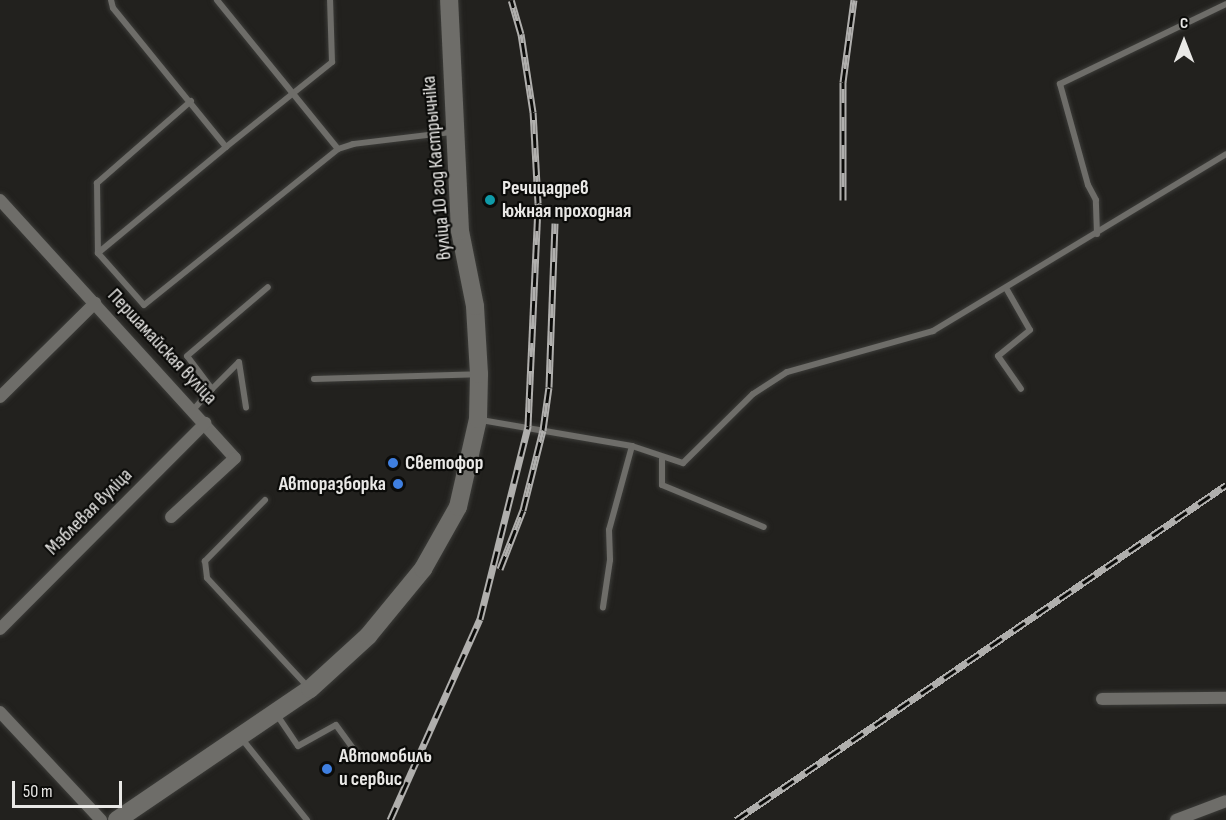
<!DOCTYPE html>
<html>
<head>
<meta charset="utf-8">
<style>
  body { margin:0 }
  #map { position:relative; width:1226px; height:820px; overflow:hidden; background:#22211e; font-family:"Sofia Sans Condensed",sans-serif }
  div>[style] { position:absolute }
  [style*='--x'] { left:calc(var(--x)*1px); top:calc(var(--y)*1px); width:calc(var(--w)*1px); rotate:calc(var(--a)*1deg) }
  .roads { filter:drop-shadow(0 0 2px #3c3c39) drop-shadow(0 0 2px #3c3c39) }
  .lane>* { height:6px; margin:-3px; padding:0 3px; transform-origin:3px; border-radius:3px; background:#6e6d69 }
  .street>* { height:12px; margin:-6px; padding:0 6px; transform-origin:6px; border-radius:6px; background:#6e6d69 }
  .secondary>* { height:18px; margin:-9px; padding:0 9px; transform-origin:9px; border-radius:9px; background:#6e6d69 }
  .rail>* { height:7px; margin-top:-3.5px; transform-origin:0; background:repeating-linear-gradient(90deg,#0b0b09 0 14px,#b0afad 0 28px); box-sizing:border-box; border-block:2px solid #b0afad }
  .dots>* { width:16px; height:16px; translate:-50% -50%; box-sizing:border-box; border:3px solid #0b0b09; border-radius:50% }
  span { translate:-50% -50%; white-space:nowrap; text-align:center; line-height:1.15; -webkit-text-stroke:4.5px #0b0b09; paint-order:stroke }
  .street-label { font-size:20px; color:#e9e8e6 }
  .poi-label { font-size:20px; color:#e9e8e6; font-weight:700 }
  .left { translate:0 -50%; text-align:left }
  .right { translate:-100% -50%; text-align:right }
  .north { position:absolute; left:1154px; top:12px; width:60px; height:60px; -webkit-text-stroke:4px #0b0b09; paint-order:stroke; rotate:0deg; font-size:16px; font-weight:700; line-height:24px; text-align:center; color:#e9e8e6 }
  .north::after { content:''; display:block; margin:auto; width:21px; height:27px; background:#e9e8e6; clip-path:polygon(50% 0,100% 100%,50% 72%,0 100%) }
  .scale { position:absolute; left:12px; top:781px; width:110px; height:27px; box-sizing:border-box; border:3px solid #e9e8e6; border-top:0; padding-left:8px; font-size:18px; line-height:21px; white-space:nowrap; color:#e9e8e6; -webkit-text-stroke:4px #0b0b09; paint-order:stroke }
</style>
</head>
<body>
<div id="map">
  <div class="roads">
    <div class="lane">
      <div style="--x:111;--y:0;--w:8;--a:76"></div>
      <div style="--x:113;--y:8;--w:179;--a:50.9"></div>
      <div style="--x:226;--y:147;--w:136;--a:-38.7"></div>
      <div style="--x:332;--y:62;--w:62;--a:-91.8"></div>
      <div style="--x:191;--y:101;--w:125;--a:138.9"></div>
      <div style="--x:97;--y:183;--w:70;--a:89.2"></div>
      <div style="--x:98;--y:253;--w:69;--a:48.5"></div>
      <div style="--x:144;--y:305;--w:249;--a:-38.8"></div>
      <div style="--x:338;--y:149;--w:192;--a:-129.1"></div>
      <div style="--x:338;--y:149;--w:16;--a:-18"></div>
      <div style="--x:353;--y:144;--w:100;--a:-6.9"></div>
      <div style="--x:1097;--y:234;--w:34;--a:-92"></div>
      <div style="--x:1096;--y:200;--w:17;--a:-118"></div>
      <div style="--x:1088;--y:185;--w:105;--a:-105.5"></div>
      <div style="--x:1060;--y:84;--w:184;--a:-25.7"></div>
      <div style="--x:98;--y:253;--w:166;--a:-39.6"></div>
      <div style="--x:1006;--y:288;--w:48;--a:60.3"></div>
      <div style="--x:1030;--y:330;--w:41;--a:140.9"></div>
      <div style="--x:998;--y:356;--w:40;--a:55.1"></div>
      <div style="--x:314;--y:379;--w:164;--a:-1.7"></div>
      <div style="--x:212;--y:389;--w:38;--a:-45"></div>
      <div style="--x:239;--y:362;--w:46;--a:81.2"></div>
      <div style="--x:193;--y:410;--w:28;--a:-48"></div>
      <div style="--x:212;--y:389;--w:41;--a:-127.1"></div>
      <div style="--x:187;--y:356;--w:106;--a:-40.4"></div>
      <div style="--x:481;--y:420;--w:153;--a:9.8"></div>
      <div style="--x:632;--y:446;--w:87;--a:105.3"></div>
      <div style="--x:609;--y:530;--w:30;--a:88"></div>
      <div style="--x:610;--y:560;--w:48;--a:98.5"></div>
      <div style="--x:632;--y:446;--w:54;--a:18.4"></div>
      <div style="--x:683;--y:463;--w:98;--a:-44.6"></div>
      <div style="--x:753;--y:394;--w:40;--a:-32.9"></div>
      <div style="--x:787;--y:372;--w:152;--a:-15.7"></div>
      <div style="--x:933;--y:331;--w:342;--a:-31.1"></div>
      <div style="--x:662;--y:459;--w:26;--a:90"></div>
      <div style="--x:662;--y:485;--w:110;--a:22.4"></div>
      <div style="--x:265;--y:500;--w:86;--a:134.5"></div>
      <div style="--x:205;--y:561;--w:17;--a:83"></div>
      <div style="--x:207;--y:578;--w:150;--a:47.2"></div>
      <div style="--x:277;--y:715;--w:37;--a:56"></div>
      <div style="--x:298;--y:746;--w:43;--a:-28.9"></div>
      <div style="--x:336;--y:725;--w:36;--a:54"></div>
      <div style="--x:242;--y:739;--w:104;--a:51.3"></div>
    </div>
    <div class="street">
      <div style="--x:0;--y:200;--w:349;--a:47.7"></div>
      <div style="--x:235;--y:458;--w:87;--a:137.3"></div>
      <div style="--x:0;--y:397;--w:134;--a:-44.7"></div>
      <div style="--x:0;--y:629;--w:291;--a:-45.1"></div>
      <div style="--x:1102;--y:699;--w:124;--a:-0.5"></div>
      <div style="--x:0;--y:712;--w:148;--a:46.9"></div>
      <div style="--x:1176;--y:820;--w:53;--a:-20.8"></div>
    </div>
    <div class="secondary">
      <div style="--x:117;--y:820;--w:233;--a:-34.2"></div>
      <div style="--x:310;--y:689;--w:79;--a:-42.4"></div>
      <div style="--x:368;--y:636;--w:87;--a:-50.6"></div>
      <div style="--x:423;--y:569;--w:71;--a:-60.6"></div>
      <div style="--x:458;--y:507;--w:90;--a:-77.2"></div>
      <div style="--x:478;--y:419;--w:45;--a:-88.7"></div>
      <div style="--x:479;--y:374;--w:68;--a:-93.4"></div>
      <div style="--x:475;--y:306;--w:76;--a:-101.3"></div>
      <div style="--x:460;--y:231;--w:231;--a:-92.7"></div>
    </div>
  </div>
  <div class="rail">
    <div style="--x:843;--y:200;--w:118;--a:-90"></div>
    <div style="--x:843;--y:82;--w:83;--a:-82.4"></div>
    <div style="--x:500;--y:569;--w:63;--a:-68.7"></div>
    <div style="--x:523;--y:510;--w:82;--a:-76"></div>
    <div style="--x:543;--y:430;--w:43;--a:-82.1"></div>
    <div style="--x:549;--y:387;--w:164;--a:-87.9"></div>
    <div style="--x:390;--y:820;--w:220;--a:-65.9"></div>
    <div style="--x:480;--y:619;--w:199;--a:-76"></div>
    <div style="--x:528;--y:426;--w:223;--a:-87.4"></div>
    <div style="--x:538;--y:203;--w:91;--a:-93.1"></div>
    <div style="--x:533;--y:112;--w:79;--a:-98.7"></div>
    <div style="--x:521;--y:34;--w:35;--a:-106"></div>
    <div style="--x:736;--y:820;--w:594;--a:-34.36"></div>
  </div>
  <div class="dots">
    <div style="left:490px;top:200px;background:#0f9aa8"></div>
    <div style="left:393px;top:463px;background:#3f7fe0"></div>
    <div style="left:398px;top:484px;background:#3f7fe0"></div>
    <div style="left:327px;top:769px;background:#3f7fe0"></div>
  </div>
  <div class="street-label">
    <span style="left:437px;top:168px;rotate:-95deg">вуліца 10 год Кастрычніка</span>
    <span style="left:162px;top:347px;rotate:47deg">Першамайская вуліца</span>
    <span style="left:89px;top:512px;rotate:-45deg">Мэблевая вуліца</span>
  </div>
  <div class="poi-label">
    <span class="left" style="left:502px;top:200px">Речицадрев<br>южная проходная</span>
    <span class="left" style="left:405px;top:463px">Светофор</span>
    <span class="right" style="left:386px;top:484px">Авторазборка</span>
    <span class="left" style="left:339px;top:768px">Автомобиль<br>и сервис</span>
  </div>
  <div class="north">С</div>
  <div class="scale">50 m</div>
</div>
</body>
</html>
